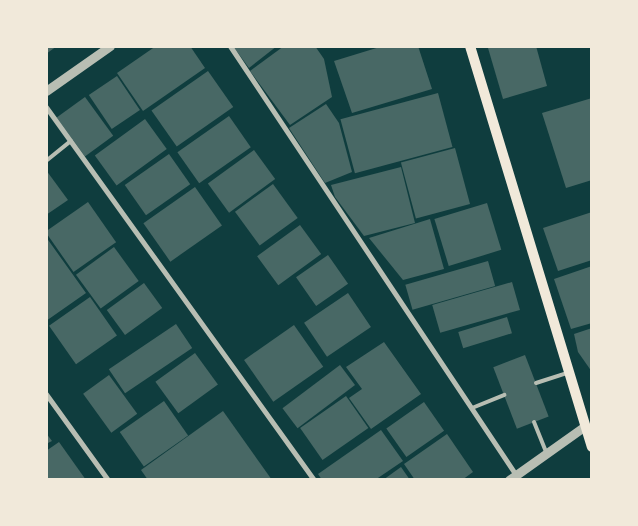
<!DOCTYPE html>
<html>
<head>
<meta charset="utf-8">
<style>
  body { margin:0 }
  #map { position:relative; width:638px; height:526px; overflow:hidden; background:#0f3d3e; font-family:Montserrat,sans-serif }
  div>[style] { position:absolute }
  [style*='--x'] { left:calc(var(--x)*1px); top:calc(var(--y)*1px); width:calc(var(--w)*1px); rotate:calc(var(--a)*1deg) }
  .building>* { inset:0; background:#486865; transform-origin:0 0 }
  .service>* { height:4px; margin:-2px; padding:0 2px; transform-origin:2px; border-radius:2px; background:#b8beb3 }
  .minor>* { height:5px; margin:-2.5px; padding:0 2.5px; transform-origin:2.5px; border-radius:2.5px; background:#b8beb3 }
  .tertiary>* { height:9px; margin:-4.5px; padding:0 4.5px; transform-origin:4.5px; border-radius:4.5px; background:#b8beb3 }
  .secondary>* { height:10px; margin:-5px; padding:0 5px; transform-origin:5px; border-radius:5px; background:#f1e9da }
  span { translate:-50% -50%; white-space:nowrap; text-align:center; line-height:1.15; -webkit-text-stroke:4.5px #f1e9da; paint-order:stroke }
  .frame { position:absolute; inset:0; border:48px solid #f1e9da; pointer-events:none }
</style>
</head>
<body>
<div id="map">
  <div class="building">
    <div style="clip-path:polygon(46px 46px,57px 46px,46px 54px)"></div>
    <div style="clip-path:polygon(156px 46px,190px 46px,205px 68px,143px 111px,117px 73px)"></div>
    <div style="clip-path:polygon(233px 46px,277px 46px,249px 68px)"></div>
    <div style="clip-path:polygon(284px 46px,315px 46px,324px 59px,332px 97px,290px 125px,250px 71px)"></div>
    <div style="clip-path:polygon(383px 46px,418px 46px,432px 89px,352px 113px,334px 61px)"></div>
    <div style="clip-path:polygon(493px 46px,536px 46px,547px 86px,503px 99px,488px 48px)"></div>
    <div style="left:208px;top:71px;width:44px;height:69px;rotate:55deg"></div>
    <div style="left:117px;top:76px;width:41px;height:34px;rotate:56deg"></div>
    <div style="left:438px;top:93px;width:56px;height:101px;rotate:75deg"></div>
    <div style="left:85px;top:97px;width:48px;height:35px;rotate:54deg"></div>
    <div style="clip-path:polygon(592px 98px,592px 180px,566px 188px,542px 113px)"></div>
    <div style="clip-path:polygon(326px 104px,339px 123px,352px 172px,325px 183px,289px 128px)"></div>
    <div style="left:229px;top:116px;width:38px;height:63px;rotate:55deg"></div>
    <div style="left:145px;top:119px;width:37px;height:62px;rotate:54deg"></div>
    <div style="left:455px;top:148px;width:58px;height:56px;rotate:75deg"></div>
    <div style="left:254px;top:150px;width:36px;height:57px;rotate:54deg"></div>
    <div style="left:169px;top:154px;width:37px;height:54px;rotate:55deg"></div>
    <div style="clip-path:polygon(401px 167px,415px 223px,364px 236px,335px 197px,331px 185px)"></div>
    <div style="clip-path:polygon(46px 170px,68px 200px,46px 215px)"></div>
    <div style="left:273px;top:184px;width:42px;height:47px;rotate:54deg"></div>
    <div style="left:195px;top:187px;width:47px;height:63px;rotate:55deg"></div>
    <div style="left:88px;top:202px;width:49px;height:52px;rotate:55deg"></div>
    <div style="left:487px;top:203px;width:49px;height:55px;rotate:73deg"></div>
    <div style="clip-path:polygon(592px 212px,592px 260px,558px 271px,543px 228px)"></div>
    <div style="clip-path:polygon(430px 219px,444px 269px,403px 280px,369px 238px)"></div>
    <div style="left:300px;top:225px;width:36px;height:53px;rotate:54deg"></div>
    <div style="clip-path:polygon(46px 237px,86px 293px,46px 321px,48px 292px)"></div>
    <div style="left:114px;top:247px;width:42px;height:47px;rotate:54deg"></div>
    <div style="left:328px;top:255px;width:35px;height:39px;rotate:55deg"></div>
    <div style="left:488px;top:261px;width:26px;height:86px;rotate:74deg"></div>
    <div style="clip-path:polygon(592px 266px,592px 323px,571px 329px,554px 279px)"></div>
    <div style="left:512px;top:282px;width:29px;height:83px;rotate:74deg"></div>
    <div style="left:144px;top:283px;width:31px;height:46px;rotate:54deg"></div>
    <div style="left:348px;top:293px;width:41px;height:53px;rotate:56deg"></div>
    <div style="left:90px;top:297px;width:47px;height:50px;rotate:55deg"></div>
    <div style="left:507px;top:317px;width:17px;height:51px;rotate:73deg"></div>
    <div style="left:176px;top:324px;width:29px;height:81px;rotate:56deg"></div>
    <div style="left:294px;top:325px;width:51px;height:61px;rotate:55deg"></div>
    <div style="clip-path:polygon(592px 328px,592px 372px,578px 352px,574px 334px)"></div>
    <div style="clip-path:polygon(384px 342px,421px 394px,371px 429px,349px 398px,362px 389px,346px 367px)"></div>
    <div style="left:195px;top:353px;width:39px;height:49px;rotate:54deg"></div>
    <div style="left:525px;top:355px;width:66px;height:34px;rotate:69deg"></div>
    <div style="left:340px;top:365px;width:25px;height:72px;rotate:53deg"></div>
    <div style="left:109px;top:375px;width:48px;height:32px;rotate:54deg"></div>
    <div style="left:346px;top:396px;width:39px;height:56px;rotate:55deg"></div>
    <div style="left:164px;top:401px;width:42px;height:54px;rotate:55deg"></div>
    <div style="left:424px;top:402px;width:35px;height:46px;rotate:55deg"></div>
    <div style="clip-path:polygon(223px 411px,272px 480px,148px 480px,141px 470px)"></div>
    <div style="clip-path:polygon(381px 430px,403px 461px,375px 480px,322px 480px,318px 474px)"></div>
    <div style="clip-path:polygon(46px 433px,52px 441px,46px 444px)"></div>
    <div style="clip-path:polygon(447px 434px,473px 472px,462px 480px,415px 480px,404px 464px)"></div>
    <div style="clip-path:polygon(59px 442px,86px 480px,46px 480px,46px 451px)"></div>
    <div style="clip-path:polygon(401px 467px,410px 480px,383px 480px)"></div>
  </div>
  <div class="service">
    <div style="--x:46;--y:161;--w:32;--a:-39"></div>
    <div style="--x:536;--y:383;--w:33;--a:-18"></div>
    <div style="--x:472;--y:408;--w:35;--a:-22"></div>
    <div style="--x:534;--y:422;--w:32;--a:68"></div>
  </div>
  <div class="minor">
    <div style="--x:230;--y:46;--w:516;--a:56.31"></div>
    <div style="--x:46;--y:107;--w:459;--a:54.3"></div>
    <div style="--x:46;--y:394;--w:106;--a:54.2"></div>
  </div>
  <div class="tertiary">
    <div style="--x:46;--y:91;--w:78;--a:-35.1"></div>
    <div style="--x:509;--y:480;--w:93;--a:-35.4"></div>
  </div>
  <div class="secondary">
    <div style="--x:470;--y:46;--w:419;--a:73.1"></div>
  </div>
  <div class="frame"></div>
</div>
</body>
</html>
